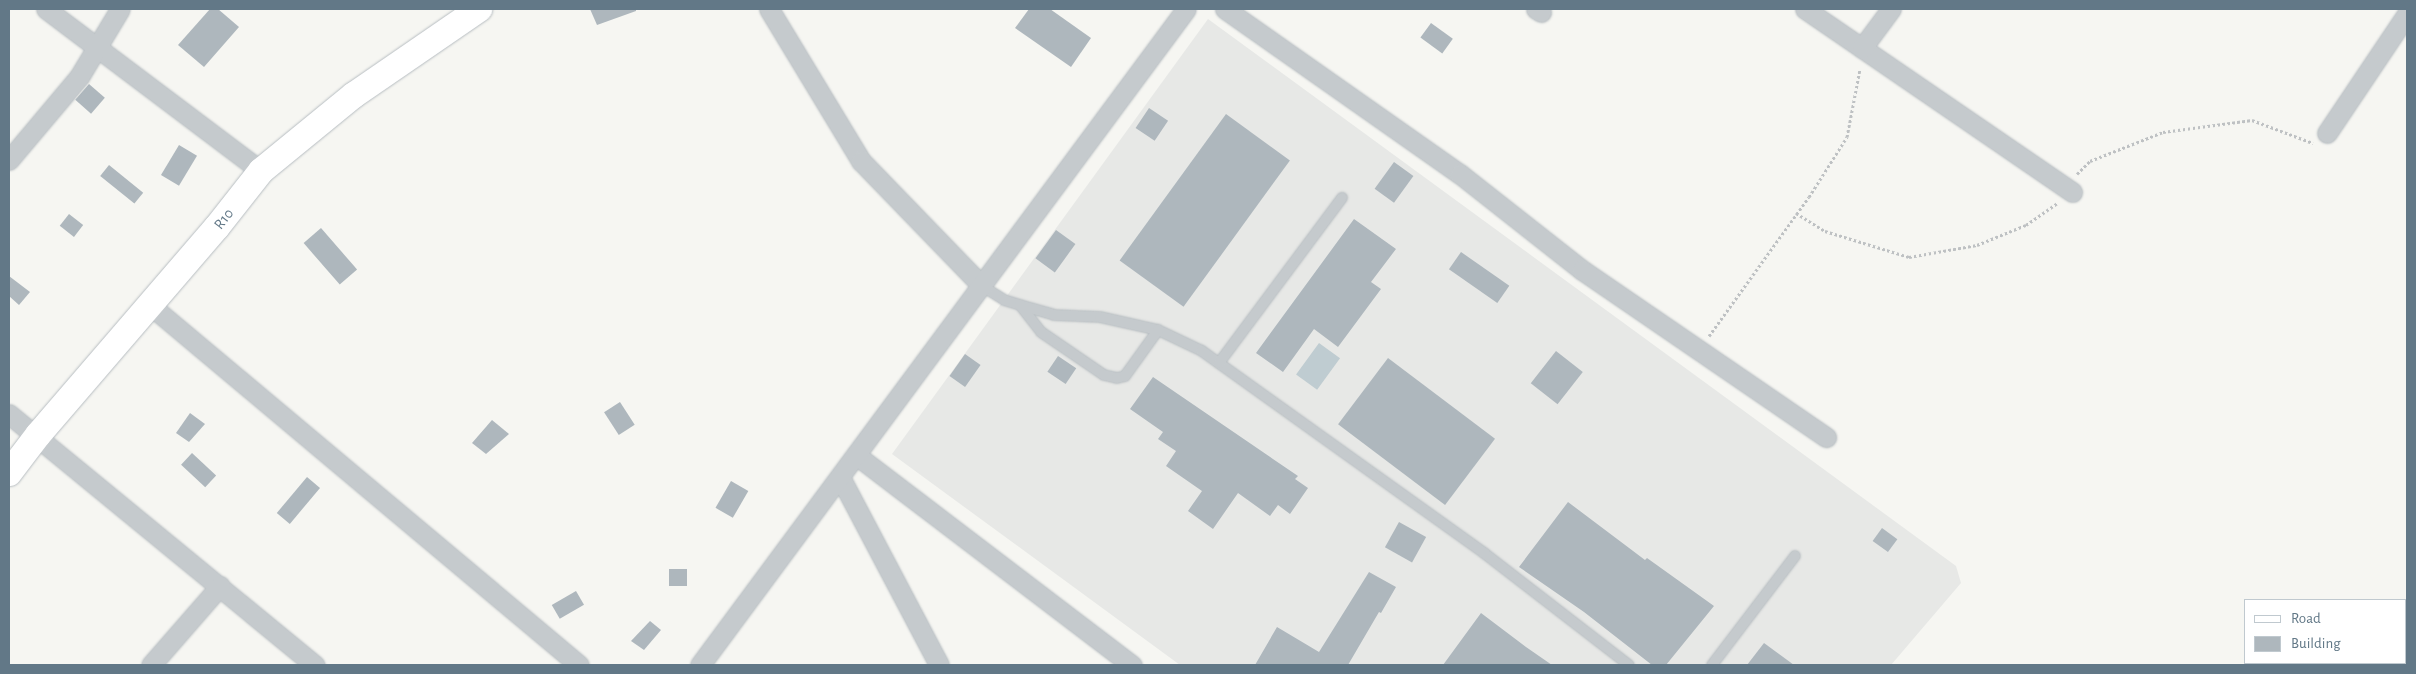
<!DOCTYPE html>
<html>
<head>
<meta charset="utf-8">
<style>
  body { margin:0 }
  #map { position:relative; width:2416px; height:674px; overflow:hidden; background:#f6f6f2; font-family:"Alegreya Sans",sans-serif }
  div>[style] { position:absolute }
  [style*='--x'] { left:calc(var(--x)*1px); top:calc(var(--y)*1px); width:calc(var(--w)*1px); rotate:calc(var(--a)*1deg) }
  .built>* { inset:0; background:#e7e8e6 }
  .water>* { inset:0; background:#bfccd1; transform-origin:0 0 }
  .building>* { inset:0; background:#aeb7bd; transform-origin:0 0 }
  .path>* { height:3px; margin-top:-1.5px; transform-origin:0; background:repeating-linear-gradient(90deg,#bec1c3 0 2.5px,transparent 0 5px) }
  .roads { filter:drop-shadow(0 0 1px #b7bdc1) drop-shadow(0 0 1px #b7bdc1) }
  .service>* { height:10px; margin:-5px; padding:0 5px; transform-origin:5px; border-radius:5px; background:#c5cacd }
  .minor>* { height:19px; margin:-9.5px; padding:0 9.5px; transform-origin:9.5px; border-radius:9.5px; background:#c5cacd }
  .secondary>* { height:26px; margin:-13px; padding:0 13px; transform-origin:13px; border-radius:13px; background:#fff }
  span { translate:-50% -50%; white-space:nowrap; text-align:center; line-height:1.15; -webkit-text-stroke:5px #fff; paint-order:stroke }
  .street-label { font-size:15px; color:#627887 }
  .frame { position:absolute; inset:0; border:10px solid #627887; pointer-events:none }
  .legend { position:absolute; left:2244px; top:599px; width:162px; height:65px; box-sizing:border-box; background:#fff; border:1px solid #c0c9cf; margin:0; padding:6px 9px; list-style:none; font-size:15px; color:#627887 }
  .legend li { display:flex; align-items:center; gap:10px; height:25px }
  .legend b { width:25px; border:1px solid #c0c9cf }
</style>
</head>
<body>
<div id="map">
  <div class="built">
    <div style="clip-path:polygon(1208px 19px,1956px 566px,1961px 583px,1891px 665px,1180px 665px,892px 454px)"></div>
  </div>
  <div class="water">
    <div style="left:1319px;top:343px;width:26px;height:39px;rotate:36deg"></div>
  </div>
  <div class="building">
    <div style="clip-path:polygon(210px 9px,218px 9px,239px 27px,204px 67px,178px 45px)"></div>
    <div style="clip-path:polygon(590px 9px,636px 9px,636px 11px,597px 25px)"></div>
    <div style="clip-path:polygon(1029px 9px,1050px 9px,1091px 38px,1071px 67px,1015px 28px)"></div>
    <div style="left:1431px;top:23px;width:27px;height:18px;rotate:36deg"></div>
    <div style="left:89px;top:84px;width:21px;height:21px;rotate:41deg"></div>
    <div style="left:1149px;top:108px;width:23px;height:24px;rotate:34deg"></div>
    <div style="left:1226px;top:114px;width:79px;height:181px;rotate:36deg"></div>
    <div style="left:179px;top:145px;width:21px;height:35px;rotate:31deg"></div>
    <div style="left:1394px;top:162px;width:24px;height:33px;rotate:36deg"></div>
    <div style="left:109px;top:165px;width:44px;height:14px;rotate:39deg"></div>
    <div style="left:69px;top:214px;width:18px;height:15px;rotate:38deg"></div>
    <div style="clip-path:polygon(1354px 219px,1396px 249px,1371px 282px,1381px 289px,1338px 347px,1314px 329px,1283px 372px,1256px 353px)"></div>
    <div style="left:321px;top:228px;width:55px;height:23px;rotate:49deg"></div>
    <div style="left:1056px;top:230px;width:24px;height:35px;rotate:36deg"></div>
    <div style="left:1461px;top:252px;width:59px;height:21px;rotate:35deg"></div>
    <div style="clip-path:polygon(9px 276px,30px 292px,19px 305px,9px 296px)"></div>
    <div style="left:1556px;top:351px;width:34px;height:41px;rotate:38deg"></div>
    <div style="left:965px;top:354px;width:19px;height:27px;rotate:35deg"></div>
    <div style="left:1058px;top:356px;width:22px;height:19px;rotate:34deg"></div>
    <div style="left:1388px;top:358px;width:134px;height:83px;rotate:37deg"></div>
    <div style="clip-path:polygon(1153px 377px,1298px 476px,1295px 479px,1308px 488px,1290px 514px,1278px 505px,1270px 516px,1238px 493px,1213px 529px,1188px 511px,1202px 491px,1166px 466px,1176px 451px,1158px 439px,1163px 432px,1130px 409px)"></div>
    <div style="left:620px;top:402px;width:27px;height:19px;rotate:57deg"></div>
    <div style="clip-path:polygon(190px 413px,205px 424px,189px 442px,176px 433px)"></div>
    <div style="clip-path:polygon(492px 420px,509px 434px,486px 454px,472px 443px)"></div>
    <div style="left:192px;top:453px;width:33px;height:16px;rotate:43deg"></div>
    <div style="left:307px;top:477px;width:17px;height:47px;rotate:40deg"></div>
    <div style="left:731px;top:481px;width:20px;height:31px;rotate:30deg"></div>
    <div style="clip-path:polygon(1568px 502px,1645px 560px,1647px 558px,1714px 606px,1666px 665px,1652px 665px,1584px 612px,1519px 567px)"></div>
    <div style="left:1399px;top:522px;width:31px;height:29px;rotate:29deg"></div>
    <div style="left:1882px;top:528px;width:19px;height:16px;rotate:36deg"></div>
    <div style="left:669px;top:569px;width:18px;height:17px"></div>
    <div style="clip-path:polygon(1369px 572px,1396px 587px,1381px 613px,1379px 612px,1348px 665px,1255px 665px,1277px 627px,1319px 652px)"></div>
    <div style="left:576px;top:591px;width:16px;height:28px;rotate:60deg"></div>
    <div style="clip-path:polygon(1481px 613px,1526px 647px,1552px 665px,1443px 665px)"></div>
    <div style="clip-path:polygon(650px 621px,661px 630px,644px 650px,631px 641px)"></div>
    <div style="clip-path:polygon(1764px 643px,1794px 665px,1747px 665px)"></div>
  </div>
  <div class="path">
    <div style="--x:2077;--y:174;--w:18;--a:-45"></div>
    <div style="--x:2090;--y:161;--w:79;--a:-21.7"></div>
    <div style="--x:2163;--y:132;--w:90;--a:-7.7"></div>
    <div style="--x:2252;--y:120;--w:65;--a:20.7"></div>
    <div style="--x:1796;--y:213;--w:34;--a:32"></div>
    <div style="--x:1825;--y:231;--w:88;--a:17.2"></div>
    <div style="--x:1909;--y:257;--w:69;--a:-10"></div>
    <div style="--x:1977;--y:245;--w:53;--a:-22.2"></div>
    <div style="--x:2026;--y:225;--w:38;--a:-35"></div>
    <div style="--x:1709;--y:336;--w:171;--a:-54.3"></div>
    <div style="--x:1809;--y:197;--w:71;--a:-57.7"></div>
    <div style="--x:1847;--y:137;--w:69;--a:-79.2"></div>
  </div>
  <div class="roads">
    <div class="service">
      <div style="--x:982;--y:286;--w:26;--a:32"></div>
      <div style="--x:1004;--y:300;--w:17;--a:17"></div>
      <div style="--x:1020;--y:305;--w:35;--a:16"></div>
      <div style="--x:1054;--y:315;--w:46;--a:2.5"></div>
      <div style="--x:1100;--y:317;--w:59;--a:12.6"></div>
      <div style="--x:1158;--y:330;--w:49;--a:25.5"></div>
      <div style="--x:1202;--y:351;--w:347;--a:35.6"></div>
      <div style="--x:1484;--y:553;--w:183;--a:37.7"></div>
      <div style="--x:1020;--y:305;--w:34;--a:52"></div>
      <div style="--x:1041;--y:332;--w:76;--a:34.3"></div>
      <div style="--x:1104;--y:375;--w:13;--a:13"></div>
      <div style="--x:1117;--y:378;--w:8;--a:-14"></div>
      <div style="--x:1125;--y:376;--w:57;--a:-54.3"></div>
      <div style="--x:1219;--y:363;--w:206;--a:-53.3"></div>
      <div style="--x:1712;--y:665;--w:137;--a:-52.7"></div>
    </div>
    <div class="minor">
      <div style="--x:46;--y:9;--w:269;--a:37"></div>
      <div style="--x:769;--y:9;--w:178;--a:58.8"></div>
      <div style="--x:861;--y:161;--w:174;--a:45.9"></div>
      <div style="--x:1225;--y:9;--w:287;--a:35.1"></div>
      <div style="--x:1460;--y:174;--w:155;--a:38.2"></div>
      <div style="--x:1582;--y:270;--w:296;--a:34.4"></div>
      <div style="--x:1536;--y:9;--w:6;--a:31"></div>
      <div style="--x:1805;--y:9;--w:324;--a:34.4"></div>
      <div style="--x:1862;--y:48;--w:49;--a:-53.4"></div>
      <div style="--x:2327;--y:133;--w:143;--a:-56.1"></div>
      <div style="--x:9;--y:160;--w:109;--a:-49.9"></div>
      <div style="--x:79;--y:77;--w:79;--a:-58.9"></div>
      <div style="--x:150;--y:305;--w:560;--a:40"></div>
      <div style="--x:9;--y:414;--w:396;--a:39.4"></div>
      <div style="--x:856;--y:455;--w:347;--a:37.3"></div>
      <div style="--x:840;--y:477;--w:212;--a:62.2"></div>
      <div style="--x:151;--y:665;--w:105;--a:-48.9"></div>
      <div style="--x:700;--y:665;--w:816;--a:-53.47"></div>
    </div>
    <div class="secondary">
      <div style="--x:9;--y:473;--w:48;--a:-52.7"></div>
      <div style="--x:38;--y:435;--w:274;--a:-49.3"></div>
      <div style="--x:217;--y:227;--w:71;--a:-51.8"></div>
      <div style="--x:261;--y:171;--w:120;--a:-39.3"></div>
      <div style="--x:354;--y:95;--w:152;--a:-34.5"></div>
    </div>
  </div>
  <div class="street-label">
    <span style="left:224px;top:219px;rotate:-52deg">R10</span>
  </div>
  <div class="frame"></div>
  <ul class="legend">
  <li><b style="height:6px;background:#fff"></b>Road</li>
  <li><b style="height:14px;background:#aeb7bd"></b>Building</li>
  </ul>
</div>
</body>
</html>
